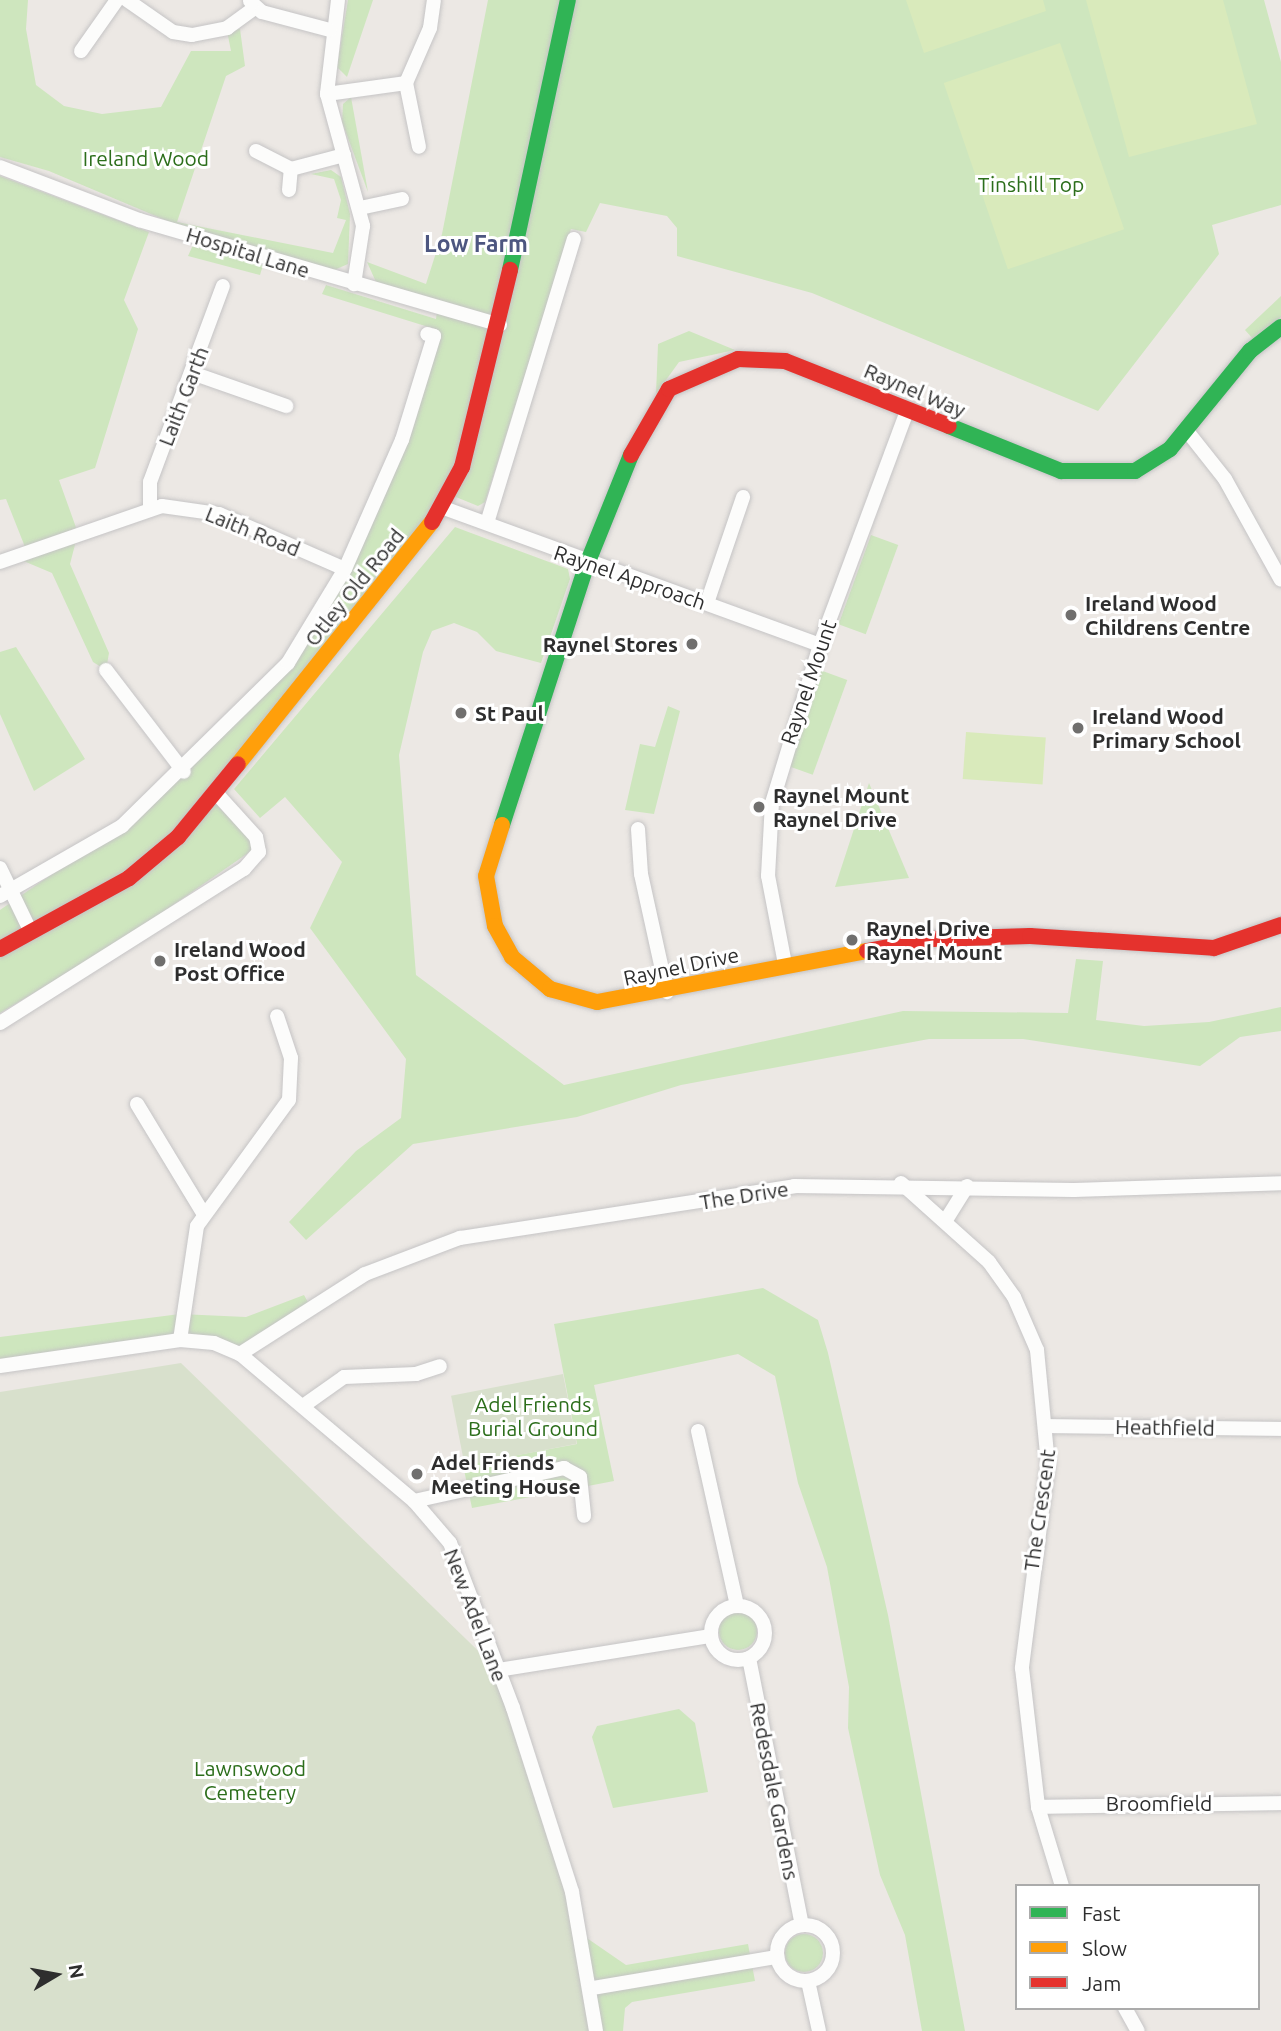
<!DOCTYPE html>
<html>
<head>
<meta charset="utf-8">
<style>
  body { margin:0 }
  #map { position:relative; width:1281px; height:2031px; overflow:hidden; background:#ece8e4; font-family:Ubuntu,sans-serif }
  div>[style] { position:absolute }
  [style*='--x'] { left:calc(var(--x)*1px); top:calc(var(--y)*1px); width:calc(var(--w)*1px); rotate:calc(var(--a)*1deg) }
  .green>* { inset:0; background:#cee6be; transform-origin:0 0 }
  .round { border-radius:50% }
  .cemetery>* { inset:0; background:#d8e0cc; transform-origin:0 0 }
  .pitch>* { inset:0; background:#d9eabb; transform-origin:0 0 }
  .roads { filter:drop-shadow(0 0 2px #c5c4c5) drop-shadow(0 0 2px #c5c4c5) }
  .street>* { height:14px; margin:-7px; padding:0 7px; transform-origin:7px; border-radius:7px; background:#fcfcfb }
  .street>.ring { margin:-7px; padding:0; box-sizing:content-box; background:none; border:14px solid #fcfcfb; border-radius:50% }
  .fast>* { height:16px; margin:-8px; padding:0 8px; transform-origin:8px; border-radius:8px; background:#30b455 }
  .slow>* { height:16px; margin:-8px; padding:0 8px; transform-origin:8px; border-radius:8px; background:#ff9f0a }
  .jam>* { height:16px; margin:-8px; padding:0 8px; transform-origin:8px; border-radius:8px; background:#e5322d }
  .dots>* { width:19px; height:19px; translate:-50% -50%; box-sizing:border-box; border:4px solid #fff; border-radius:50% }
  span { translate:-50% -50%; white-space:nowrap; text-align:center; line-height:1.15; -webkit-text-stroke:6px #fff; paint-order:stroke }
  .park-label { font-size:21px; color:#2c6e1b }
  .street-label { font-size:21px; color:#2e2e2e }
  .poi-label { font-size:21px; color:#2e2e2e; font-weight:700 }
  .left { translate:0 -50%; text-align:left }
  .right { translate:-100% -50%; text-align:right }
  .neighbourhood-label { font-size:23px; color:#4d5680; font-weight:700 }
  .legend { position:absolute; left:1015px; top:1884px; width:245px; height:126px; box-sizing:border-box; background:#fff; border:2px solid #ababab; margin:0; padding:9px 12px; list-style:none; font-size:21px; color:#2e2e2e }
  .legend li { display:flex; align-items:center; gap:14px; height:35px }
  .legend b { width:35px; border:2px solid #ababab }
  .north { position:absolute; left:21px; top:1940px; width:70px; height:70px; -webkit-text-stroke:5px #fff; paint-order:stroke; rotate:80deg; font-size:19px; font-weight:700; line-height:28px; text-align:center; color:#2e2e2e }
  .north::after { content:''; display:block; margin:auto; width:24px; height:32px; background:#2e2e2e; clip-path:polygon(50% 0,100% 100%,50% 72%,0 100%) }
</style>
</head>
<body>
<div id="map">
  <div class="green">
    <div style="clip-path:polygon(0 0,28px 0,26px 29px,36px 85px,64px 106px,102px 114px,161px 107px,191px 51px,231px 51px,227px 31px,240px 29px,245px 66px,226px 76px,177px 222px,333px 253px,346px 220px,337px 218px,341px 200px,334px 179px,311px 174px,331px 170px,341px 177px,350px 214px,348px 264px,332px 271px,177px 225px,49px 171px,0 157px)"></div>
    <div style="clip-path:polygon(348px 0,373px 0,347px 77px,337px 67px)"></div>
    <div style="clip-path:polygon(488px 0,1264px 0,1281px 62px,1281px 205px,1212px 225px,1219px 254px,1098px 411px,812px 293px,677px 256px,677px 228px,667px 216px,600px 203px,586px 232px,571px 229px,485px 502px,478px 506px,441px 491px,417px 531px,205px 793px,251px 840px,251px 851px,124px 939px,0 1013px,0 910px,122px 826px,288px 663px,345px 569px,402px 440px,435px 329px,322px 294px,326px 285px,436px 319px,438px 302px,376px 282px,367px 262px,426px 284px,442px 234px)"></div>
    <div style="clip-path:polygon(351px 97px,368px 192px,342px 122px,343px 104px)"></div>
    <div style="clip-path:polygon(0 176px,149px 232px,124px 300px,138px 329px,95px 468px,59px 480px,78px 533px,70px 564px,109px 653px,106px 670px,93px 662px,52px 573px,14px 557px,27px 552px,6px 499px,0 500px)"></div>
    <div style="clip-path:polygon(193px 245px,263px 265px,260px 275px,188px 256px)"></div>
    <div style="clip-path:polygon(1281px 296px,1281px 317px,1254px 340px,1245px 330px)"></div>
    <div style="clip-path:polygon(689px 331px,735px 350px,679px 362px,656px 394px,658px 344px)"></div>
    <div style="clip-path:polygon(455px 527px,568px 569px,570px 579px,541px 663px,496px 651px,477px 632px,454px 623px,432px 631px,423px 652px,399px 755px,416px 975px,564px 1085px,903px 1011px,1068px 1013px,1076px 959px,1103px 961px,1096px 1020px,1144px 1026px,1209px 1022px,1281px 1007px,1281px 1031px,1240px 1037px,1200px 1066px,1023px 1039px,929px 1039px,681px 1085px,577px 1117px,413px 1144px,306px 1240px,289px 1222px,356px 1151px,401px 1118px,406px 1059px,310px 928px,342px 862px,285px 797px,260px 818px,234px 789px)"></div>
    <div style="left:871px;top:535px;width:29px;height:95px;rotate:20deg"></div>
    <div style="clip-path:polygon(16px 647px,85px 759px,34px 791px,0 714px,0 652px)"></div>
    <div style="left:820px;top:670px;width:29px;height:101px;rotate:20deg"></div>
    <div style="clip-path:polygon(668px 706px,680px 711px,654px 814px,625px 810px,640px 744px,655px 747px)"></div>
    <div style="clip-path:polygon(869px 783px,909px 878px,835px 887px)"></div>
    <div style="clip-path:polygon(763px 1288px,818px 1320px,828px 1353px,888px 1615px,965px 2031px,922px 2031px,905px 1935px,880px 1875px,848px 1728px,849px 1687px,827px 1567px,798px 1483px,775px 1376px,738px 1354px,594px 1385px,614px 1481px,472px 1508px,463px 1465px,577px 1444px,554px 1324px)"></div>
    <div style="clip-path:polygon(304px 1295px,310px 1306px,240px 1354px,214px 1343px,0 1366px,0 1337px,180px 1314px,246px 1317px)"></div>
    <div class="round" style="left:719px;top:1612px;width:38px;height:38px"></div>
    <div style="clip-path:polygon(679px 1709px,695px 1723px,708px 1792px,613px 1808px,592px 1737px,597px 1726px)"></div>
    <div class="round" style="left:785px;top:1934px;width:38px;height:38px"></div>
    <div style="clip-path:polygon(581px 1934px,626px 1965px,748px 1944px,755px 1981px,632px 2002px,625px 2008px,623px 2031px,596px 2031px)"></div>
  </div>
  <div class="cemetery">
    <div style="clip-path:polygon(181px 1363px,498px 1670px,572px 1892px,596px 2031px,0 2031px,0 1392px)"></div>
    <div style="left:563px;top:1374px;width:71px;height:114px;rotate:79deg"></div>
  </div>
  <div class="pitch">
    <div style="clip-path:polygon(906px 0,1043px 0,1046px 11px,924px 53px)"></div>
    <div style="clip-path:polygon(1086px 0,1223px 0,1257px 124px,1129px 157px)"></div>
    <div style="left:1060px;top:43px;width:197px;height:123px;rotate:71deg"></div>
    <div style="left:966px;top:732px;width:80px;height:47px;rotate:4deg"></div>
  </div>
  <div class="roads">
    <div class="street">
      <div style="--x:127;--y:0;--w:56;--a:34.8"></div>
      <div style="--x:173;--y:32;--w:19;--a:9"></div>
      <div style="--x:192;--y:35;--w:36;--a:-11"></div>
      <div style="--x:227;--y:28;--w:34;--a:-36"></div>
      <div style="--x:338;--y:0;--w:95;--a:96.7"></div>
      <div style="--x:327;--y:94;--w:137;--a:74.7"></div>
      <div style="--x:363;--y:226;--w:59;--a:98.8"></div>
      <div style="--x:250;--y:1;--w:16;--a:43"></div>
      <div style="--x:262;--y:12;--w:70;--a:14.8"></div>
      <div style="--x:81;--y:51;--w:62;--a:-54.8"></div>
      <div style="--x:406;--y:83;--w:65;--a:78.5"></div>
      <div style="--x:327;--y:94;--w:80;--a:-7.9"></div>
      <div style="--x:406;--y:83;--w:60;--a:-66.4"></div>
      <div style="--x:430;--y:28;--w:28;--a:-82"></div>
      <div style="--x:256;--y:151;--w:39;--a:27"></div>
      <div style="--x:0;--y:167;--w:149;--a:20.9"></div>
      <div style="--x:139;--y:220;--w:376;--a:16.2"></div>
      <div style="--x:291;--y:169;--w:55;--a:-14.8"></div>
      <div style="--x:289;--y:190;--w:21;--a:-85"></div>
      <div style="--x:360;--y:208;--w:43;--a:-12.1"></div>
      <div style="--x:192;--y:373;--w:100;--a:19.3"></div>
      <div style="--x:1187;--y:431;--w:61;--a:51.6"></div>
      <div style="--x:1225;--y:479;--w:115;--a:61"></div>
      <div style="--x:150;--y:507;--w:25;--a:-90"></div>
      <div style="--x:150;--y:482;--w:209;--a:-69.6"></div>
      <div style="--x:441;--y:507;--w:403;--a:20"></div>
      <div style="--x:487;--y:523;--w:297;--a:-73"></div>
      <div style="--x:0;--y:562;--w:171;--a:-19.1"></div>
      <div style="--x:162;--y:506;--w:58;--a:8"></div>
      <div style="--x:219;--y:514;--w:137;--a:23.6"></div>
      <div style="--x:707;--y:603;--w:112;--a:-71.2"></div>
      <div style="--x:106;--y:670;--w:128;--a:52.6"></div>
      <div style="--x:638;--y:829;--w:45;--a:86.2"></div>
      <div style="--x:641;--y:874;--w:121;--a:77.6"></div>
      <div style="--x:0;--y:868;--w:71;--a:64.2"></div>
      <div style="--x:0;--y:896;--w:141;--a:-29.8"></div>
      <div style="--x:122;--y:826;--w:233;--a:-44.5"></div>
      <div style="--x:288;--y:663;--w:110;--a:-58.8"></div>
      <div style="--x:345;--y:569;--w:141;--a:-66.2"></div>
      <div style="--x:402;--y:440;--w:109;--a:-72.9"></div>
      <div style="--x:434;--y:336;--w:7;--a:-164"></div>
      <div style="--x:785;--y:964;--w:90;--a:-100.9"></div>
      <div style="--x:768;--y:876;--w:73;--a:-86.9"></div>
      <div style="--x:772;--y:803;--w:165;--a:-73.1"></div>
      <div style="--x:820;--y:645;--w:252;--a:-69.6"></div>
      <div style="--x:0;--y:1023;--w:289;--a:-32.3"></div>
      <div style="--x:244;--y:869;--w:23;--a:-49"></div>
      <div style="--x:259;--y:852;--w:15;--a:-101"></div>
      <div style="--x:256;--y:837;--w:58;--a:-132.2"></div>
      <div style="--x:137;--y:1104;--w:127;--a:58.8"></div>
      <div style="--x:901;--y:1183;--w:118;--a:41.9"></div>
      <div style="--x:989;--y:1262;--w:43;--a:54.5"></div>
      <div style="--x:1014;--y:1297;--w:58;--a:66.5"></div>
      <div style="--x:1037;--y:1350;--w:115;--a:84.5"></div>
      <div style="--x:1048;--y:1464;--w:206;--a:97.3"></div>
      <div style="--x:1022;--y:1668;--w:140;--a:83.4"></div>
      <div style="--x:1038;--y:1807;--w:83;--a:73.1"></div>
      <div style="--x:946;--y:1220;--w:40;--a:-58"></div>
      <div style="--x:180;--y:1340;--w:115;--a:-81.5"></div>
      <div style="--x:197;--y:1226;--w:156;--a:-53.9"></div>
      <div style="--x:289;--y:1100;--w:42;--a:-87.3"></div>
      <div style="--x:291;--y:1058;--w:44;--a:-108.4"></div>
      <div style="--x:240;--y:1354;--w:148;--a:-32.6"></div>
      <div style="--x:365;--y:1274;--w:102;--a:-20.8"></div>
      <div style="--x:460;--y:1238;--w:338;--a:-8.8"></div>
      <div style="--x:794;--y:1186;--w:280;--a:0.8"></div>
      <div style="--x:1074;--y:1190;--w:207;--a:-1.9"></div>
      <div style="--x:0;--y:1366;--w:182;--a:-8.2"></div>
      <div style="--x:180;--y:1340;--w:34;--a:5"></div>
      <div style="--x:214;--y:1343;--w:28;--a:23"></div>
      <div style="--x:240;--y:1354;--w:228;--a:40.2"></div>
      <div style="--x:414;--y:1501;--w:55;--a:49.4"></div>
      <div style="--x:450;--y:1543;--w:177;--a:69.1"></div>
      <div style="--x:513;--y:1708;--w:193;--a:72.2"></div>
      <div style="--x:572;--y:1892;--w:141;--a:80.2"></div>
      <div style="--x:303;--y:1406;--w:50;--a:-35.3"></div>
      <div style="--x:344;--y:1377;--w:72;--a:-2.4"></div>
      <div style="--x:416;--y:1374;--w:25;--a:-18"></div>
      <div style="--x:1049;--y:1426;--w:232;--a:0.7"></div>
      <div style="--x:698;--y:1431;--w:178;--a:77.4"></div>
      <div style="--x:414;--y:1501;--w:154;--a:-12.4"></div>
      <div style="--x:564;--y:1468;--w:18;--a:29"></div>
      <div style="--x:580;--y:1477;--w:39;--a:84"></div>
      <div class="ring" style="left:711px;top:1606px;width:40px;height:40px"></div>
      <div style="--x:749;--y:1658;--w:272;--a:78.8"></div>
      <div style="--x:498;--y:1670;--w:215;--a:-9.1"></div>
      <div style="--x:1038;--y:1807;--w:243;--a:-0.9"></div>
      <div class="ring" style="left:777px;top:1925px;width:42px;height:42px"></div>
      <div style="--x:808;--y:1981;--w:51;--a:77.6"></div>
      <div style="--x:593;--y:1988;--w:187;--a:-9.6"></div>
      <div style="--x:1125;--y:2008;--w:26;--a:61"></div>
    </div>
    <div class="fast">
      <div style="--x:510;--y:270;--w:276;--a:-77.9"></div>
      <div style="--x:949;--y:426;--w:121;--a:21.9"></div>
      <div style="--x:1061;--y:471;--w:74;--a:0"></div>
      <div style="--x:1135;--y:471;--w:41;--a:-32.2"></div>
      <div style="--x:1170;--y:449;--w:127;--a:-50.8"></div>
      <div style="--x:1250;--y:351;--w:39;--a:-38"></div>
      <div style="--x:502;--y:825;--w:274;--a:-72"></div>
      <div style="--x:587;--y:564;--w:118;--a:-68"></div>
    </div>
    <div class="slow">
      <div style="--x:238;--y:764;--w:310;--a:-51.3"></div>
      <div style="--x:502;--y:825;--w:53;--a:107.4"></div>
      <div style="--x:486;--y:876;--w:51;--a:79.8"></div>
      <div style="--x:495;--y:926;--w:35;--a:61"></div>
      <div style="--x:512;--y:957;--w:50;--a:40.1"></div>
      <div style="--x:550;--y:989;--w:49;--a:15.5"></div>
      <div style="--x:597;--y:1002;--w:275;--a:-10.7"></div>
    </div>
    <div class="jam">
      <div style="--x:631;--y:455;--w:76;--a:-60.1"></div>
      <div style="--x:669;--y:389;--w:75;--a:-23.5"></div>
      <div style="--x:738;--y:359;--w:47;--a:2.4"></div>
      <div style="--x:785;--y:361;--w:176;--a:21.6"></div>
      <div style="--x:432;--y:522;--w:63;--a:-61.4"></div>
      <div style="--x:462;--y:467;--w:203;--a:-76.3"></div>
      <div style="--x:0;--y:949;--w:147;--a:-28.8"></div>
      <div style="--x:129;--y:878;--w:64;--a:-39.9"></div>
      <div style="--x:178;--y:837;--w:94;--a:-50.6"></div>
      <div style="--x:867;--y:951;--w:66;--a:-10.5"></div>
      <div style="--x:932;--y:939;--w:98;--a:-1.8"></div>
      <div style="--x:1030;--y:936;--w:184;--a:3.7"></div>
      <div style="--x:1214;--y:948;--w:71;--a:-18.9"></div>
    </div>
  </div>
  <div class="dots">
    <div style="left:1071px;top:615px;background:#706f6e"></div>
    <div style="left:692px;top:644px;background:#706f6e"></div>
    <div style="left:461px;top:713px;background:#706f6e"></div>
    <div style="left:1078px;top:728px;background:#706f6e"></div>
    <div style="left:759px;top:807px;background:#706f6e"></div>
    <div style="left:852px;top:940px;background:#706f6e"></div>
    <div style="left:160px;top:961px;background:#706f6e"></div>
    <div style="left:417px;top:1474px;background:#706f6e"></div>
  </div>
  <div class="park-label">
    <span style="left:146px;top:158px">Ireland Wood</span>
    <span style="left:1031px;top:184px">Tinshill Top</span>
    <span style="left:533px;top:1416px">Adel Friends<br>Burial Ground</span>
    <span style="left:250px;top:1780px">Lawnswood<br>Cemetery</span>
  </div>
  <div class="street-label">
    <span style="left:248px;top:252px;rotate:17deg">Hospital Lane</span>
    <span style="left:915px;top:390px;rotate:23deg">Raynel Way</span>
    <span style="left:183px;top:396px;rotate:-69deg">Laith Garth</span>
    <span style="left:253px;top:531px;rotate:22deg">Laith Road</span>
    <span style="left:630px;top:577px;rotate:19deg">Raynel Approach</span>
    <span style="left:354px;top:587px;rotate:-51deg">Otley Old Road</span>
    <span style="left:808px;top:682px;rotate:-71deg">Raynel Mount</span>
    <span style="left:681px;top:966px;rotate:-12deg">Raynel Drive</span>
    <span style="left:744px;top:1195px;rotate:-9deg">The Drive</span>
    <span style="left:1165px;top:1427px;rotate:1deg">Heathfield</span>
    <span style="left:1039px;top:1510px;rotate:-82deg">The Crescent</span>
    <span style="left:476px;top:1615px;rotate:69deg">New Adel Lane</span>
    <span style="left:775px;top:1791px;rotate:79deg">Redesdale Gardens</span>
    <span style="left:1159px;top:1803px">Broomfield</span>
  </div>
  <div class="poi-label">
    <span class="left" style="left:1085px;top:615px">Ireland Wood<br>Childrens Centre</span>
    <span class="right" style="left:678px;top:644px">Raynel Stores</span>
    <span class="left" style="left:475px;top:713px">St Paul</span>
    <span class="left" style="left:1092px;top:728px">Ireland Wood<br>Primary School</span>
    <span class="left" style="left:773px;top:807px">Raynel Mount<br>Raynel Drive</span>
    <span class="left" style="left:866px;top:940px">Raynel Drive<br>Raynel Mount</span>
    <span class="left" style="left:174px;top:961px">Ireland Wood<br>Post Office</span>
    <span class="left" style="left:431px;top:1474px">Adel Friends<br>Meeting House</span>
  </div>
  <div class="neighbourhood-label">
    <span style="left:476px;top:244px">Low Farm</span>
  </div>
  <ul class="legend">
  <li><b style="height:9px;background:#30b455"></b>Fast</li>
  <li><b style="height:9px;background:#ff9f0a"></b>Slow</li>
  <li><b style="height:9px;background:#e5322d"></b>Jam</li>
  </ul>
  <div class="north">N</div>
</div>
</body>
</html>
